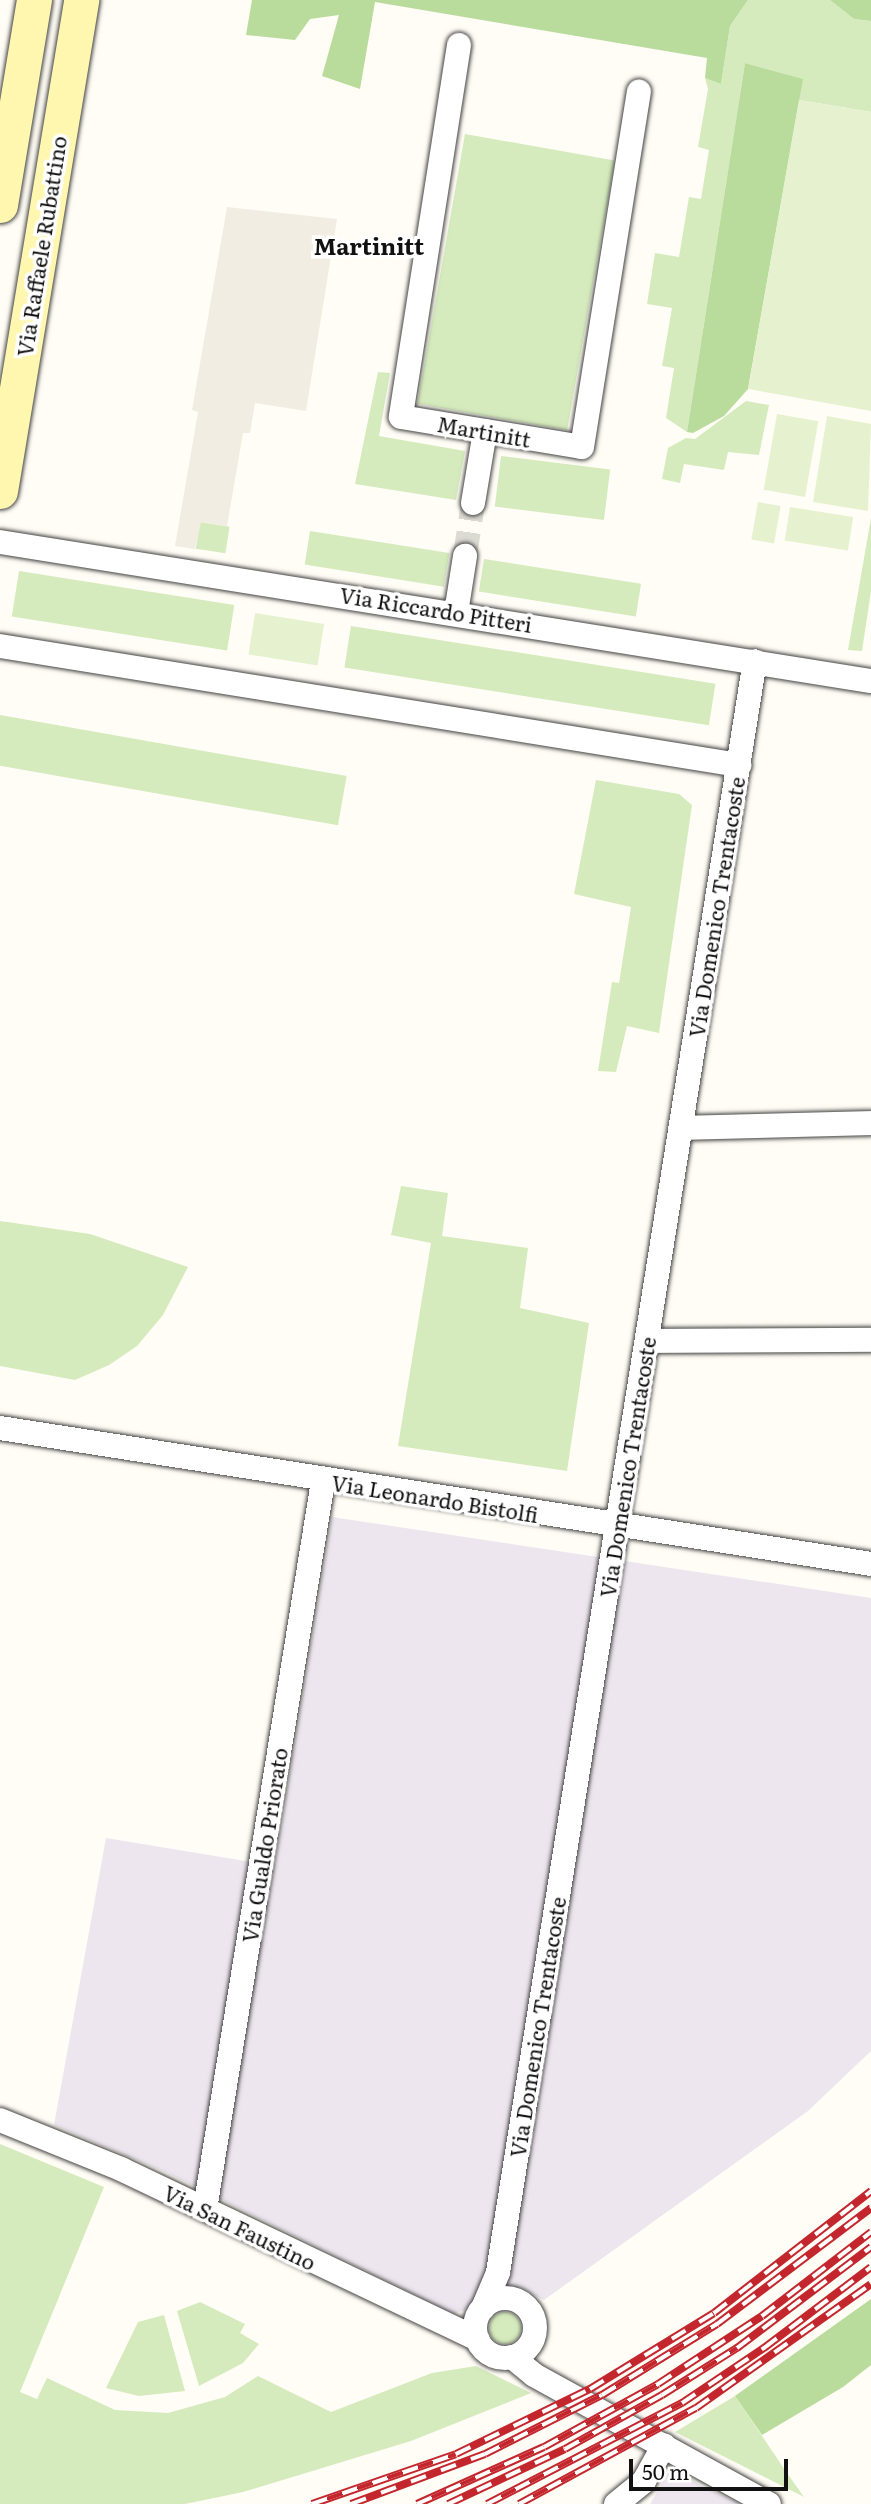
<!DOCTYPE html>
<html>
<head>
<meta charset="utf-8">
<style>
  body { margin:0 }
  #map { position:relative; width:871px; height:2504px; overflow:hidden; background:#fffdf5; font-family:Literata,serif }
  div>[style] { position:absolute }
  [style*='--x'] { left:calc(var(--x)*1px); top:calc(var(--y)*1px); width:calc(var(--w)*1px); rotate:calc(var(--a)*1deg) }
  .industrial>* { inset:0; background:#eee6ef }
  .green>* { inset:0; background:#d5ebbd; transform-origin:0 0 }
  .round { border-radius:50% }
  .forest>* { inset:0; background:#b9dc9c }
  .pitch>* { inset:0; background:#e6f2cf; transform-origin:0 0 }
  .plaza>* { inset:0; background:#f1ede2 }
  .street-tunnel>* { height:24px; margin-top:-12px; transform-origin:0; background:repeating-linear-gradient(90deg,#dbdad3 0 24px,transparent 0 36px) }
  .roads { filter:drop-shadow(0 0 2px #444) drop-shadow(0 0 2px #444) }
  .street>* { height:24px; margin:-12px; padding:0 12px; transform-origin:12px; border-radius:12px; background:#fff }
  .street>.ring { margin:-12px; padding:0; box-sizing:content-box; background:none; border:24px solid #fff; border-radius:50% }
  .secondary>* { height:35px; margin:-17.5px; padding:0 17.5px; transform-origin:17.5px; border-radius:17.5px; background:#fff6b0 }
  .rail>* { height:8px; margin-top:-4px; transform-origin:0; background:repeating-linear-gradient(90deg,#fff 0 16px,#c4262e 0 32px); box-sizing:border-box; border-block:2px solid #c4262e }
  span { translate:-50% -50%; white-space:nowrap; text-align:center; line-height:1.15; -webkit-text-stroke:7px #fff; paint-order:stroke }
  .street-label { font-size:21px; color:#111 }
  .neighbourhood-label { font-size:23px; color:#111; font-weight:700 }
  .scale { position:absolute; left:629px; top:2459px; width:159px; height:32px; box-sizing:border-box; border:4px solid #111; border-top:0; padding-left:9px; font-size:21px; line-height:24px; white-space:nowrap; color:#111; -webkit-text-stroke:5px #fff; paint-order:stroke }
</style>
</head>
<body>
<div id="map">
  <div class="industrial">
    <div style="clip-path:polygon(332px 1517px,871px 1598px,871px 2051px,808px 2111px,544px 2300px,519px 2287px,454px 2314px,165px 2172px,54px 2125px,106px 1838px,275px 1866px)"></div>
    <div style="clip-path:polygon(671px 2468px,702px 2486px,741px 2504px,650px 2504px)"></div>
  </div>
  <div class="green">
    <div style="clip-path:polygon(748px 0,830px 0,854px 19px,871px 21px,871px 112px,799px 100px,802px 79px,745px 63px,687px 432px,666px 418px,674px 368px,662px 366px,672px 308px,647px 304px,655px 253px,679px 257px,689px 197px,701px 199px,709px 150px,698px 147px,708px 89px,705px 78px,721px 84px,730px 26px)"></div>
    <div style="left:465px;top:134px;width:152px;height:274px;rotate:10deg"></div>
    <div style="clip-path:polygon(378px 372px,390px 373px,379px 436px,465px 451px,456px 500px,355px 484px)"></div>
    <div style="clip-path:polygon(746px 401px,769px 405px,759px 455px,728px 452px,724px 470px,684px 464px,680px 483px,662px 479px,668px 448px,686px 438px,695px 439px)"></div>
    <div style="left:501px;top:456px;width:110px;height:51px;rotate:7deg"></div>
    <div style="clip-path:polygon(871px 518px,871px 591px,862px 651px,848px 650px)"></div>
    <div style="left:200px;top:522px;width:30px;height:27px;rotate:9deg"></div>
    <div style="left:310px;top:531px;width:141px;height:34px;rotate:9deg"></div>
    <div style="left:484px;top:559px;width:159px;height:33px;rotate:9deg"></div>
    <div style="left:19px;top:571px;width:218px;height:46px;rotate:9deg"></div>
    <div style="left:351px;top:626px;width:369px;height:42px;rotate:9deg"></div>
    <div style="left:0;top:715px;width:352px;height:50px;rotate:10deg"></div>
    <div style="clip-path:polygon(596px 780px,679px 794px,692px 805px,659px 1033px,627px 1026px,616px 1072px,598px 1071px,612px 982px,619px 983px,631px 907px,574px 894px)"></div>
    <div style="clip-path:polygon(401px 1186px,448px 1193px,442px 1236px,528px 1248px,520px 1308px,589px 1323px,567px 1471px,398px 1446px,431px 1243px,391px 1235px)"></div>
    <div style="clip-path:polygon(0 1221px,90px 1234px,188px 1267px,163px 1315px,137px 1346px,109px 1365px,75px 1380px,0 1366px)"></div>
    <div style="clip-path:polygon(0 2144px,104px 2187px,20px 2392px,37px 2399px,47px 2378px,115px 2410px,168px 2413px,225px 2397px,258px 2376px,331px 2412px,432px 2373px,476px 2366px,531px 2393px,411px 2441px,243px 2492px,185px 2504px,0 2504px)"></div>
    <div style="clip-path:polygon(200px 2302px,245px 2324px,240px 2333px,259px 2344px,243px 2363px,199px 2386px,177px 2311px)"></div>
    <div class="round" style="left:489px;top:2312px;width:32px;height:32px"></div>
    <div style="clip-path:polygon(164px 2315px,185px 2391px,139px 2396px,106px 2388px,138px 2322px)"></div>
    <div style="clip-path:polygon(735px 2396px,787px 2473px,804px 2497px,675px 2432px)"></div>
  </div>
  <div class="forest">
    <div style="clip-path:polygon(252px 0,748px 0,730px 26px,721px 84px,705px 78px,707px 58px,375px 2px,360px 89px,322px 76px,339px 15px,310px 19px,295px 40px,246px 35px)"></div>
    <div style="clip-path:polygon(830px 0,871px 0,871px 21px,854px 19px)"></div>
    <div style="clip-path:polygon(745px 63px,803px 79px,748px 389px,724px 416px,693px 433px,687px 432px)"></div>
    <div style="clip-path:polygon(871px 2299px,871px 2365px,843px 2387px,762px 2435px,735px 2396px)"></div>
  </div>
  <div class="pitch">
    <div style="clip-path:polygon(799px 100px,871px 112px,871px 411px,748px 389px)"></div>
    <div style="left:777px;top:414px;width:42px;height:77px;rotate:10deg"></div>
    <div style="clip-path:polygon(827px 416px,871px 424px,868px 511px,813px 502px)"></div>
    <div style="left:758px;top:502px;width:23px;height:38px;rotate:10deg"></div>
    <div style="left:790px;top:507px;width:64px;height:34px;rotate:9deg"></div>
    <div style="left:255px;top:613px;width:70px;height:42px;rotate:9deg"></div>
  </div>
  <div class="plaza">
    <div style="clip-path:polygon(227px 207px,337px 219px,306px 411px,255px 403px,250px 433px,243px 433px,227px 526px,201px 522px,195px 549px,175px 546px,198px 412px,192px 410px)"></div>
  </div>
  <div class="street-tunnel">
    <div style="--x:465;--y:556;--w:54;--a:-81.4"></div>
  </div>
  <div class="roads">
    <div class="street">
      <div style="--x:459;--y:45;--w:376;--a:98.9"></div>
      <div style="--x:401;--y:417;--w:183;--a:9.4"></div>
      <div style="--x:582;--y:447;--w:360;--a:-80.9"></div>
      <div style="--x:473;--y:503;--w:73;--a:-80.5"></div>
      <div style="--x:0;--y:542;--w:882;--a:9.07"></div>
      <div style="--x:456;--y:613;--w:58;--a:-81"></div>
      <div style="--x:0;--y:646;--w:749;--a:9.15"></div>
      <div style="--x:681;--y:1128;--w:190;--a:-1.5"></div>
      <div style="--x:647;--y:1341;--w:224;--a:-0.3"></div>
      <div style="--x:0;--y:1428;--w:882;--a:8.87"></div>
      <div style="--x:0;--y:2120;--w:131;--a:22"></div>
      <div style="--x:121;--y:2169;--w:395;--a:25.5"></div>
      <div style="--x:205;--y:2209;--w:738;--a:-80.79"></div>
      <div class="ring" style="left:475px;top:2298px;width:36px;height:36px"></div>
      <div style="--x:483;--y:2308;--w:39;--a:-67"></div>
      <div style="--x:498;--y:2272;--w:1631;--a:-80.94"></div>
      <div style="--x:512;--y:2357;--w:28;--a:39"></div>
      <div style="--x:534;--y:2375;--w:268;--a:28.8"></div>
      <div style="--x:616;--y:2504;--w:36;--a:-39"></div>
      <div style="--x:644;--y:2481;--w:41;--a:-60.9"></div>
    </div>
    <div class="secondary">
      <div style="--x:0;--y:205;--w:208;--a:-80.6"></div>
      <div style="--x:0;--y:491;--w:498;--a:-80.6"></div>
    </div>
  </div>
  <div class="rail">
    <div style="--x:312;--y:2504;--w:152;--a:-19.1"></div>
    <div style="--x:456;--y:2454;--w:149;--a:-25.9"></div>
    <div style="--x:590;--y:2389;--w:145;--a:-31.5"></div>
    <div style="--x:714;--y:2313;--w:199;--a:-37.8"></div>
    <div style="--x:351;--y:2504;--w:143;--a:-20.5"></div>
    <div style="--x:485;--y:2454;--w:131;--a:-26.8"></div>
    <div style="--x:602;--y:2395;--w:135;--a:-31.7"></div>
    <div style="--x:717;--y:2324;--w:193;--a:-37"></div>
    <div style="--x:417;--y:2504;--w:139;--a:-24.2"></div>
    <div style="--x:544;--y:2447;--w:130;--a:-28.9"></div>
    <div style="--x:658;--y:2384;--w:124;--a:-33.2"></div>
    <div style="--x:762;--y:2316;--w:138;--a:-37.6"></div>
    <div style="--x:448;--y:2504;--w:129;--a:-25.2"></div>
    <div style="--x:565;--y:2449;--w:111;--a:-29.1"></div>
    <div style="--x:662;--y:2395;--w:89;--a:-32.1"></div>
    <div style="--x:737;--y:2348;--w:168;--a:-37"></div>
    <div style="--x:487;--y:2504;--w:220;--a:-27.4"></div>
    <div style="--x:682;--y:2403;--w:99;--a:-33.9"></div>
    <div style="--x:764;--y:2348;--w:134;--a:-37.1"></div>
    <div style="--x:519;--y:2504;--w:201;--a:-28.5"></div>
    <div style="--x:696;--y:2408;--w:214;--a:-35.3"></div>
  </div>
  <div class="street-label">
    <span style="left:41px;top:246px;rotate:-81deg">Via Raffaele Rubattino</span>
    <span style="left:484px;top:431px;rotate:10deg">Martinitt</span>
    <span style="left:436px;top:609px;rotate:9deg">Via Riccardo Pitteri</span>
    <span style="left:716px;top:907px;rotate:-81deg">Via Domenico Trentacoste</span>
    <span style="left:627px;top:1467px;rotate:-81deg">Via Domenico Trentacoste</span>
    <span style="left:435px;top:1498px;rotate:9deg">Via Leonardo Bistolfi</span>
    <span style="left:264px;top:1845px;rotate:-81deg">Via Gualdo Priorato</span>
    <span style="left:537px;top:2027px;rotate:-81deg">Via Domenico Trentacoste</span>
    <span style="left:240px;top:2227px;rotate:26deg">Via San Faustino</span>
  </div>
  <div class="neighbourhood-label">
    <span style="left:369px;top:245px">Martinitt</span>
  </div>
  <div class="scale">50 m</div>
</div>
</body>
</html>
